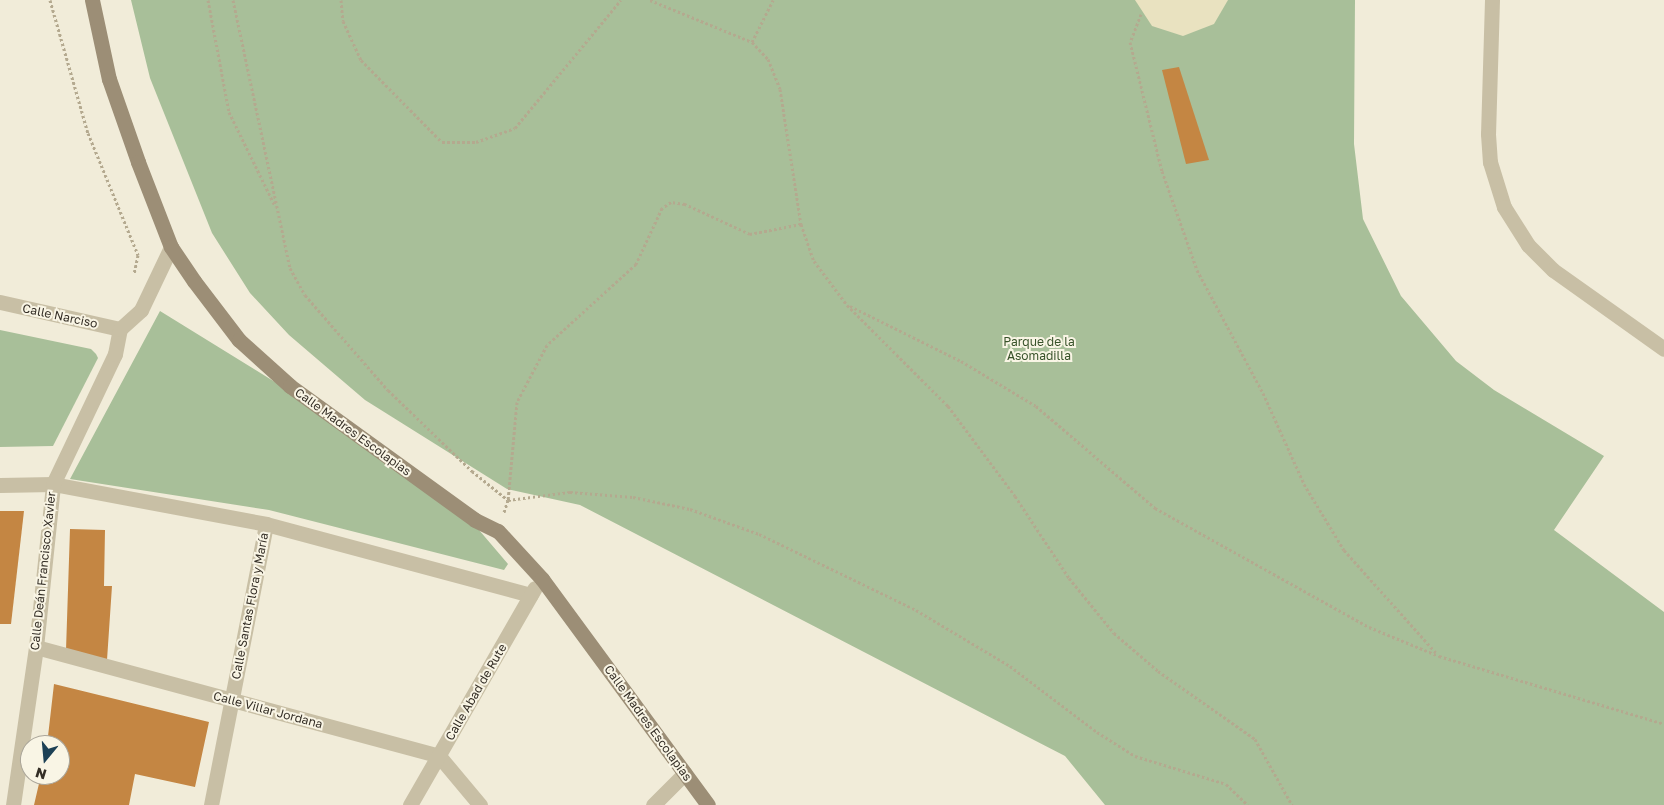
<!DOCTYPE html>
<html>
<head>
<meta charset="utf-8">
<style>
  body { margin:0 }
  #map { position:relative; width:1664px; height:805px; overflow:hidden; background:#f1ecd9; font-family:"Golos Text",sans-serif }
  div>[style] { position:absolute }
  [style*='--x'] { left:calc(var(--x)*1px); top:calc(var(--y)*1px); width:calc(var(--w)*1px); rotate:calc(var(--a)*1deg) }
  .green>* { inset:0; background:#a8bf99 }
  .plaza>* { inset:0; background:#e9e2c0 }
  .building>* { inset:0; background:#c48643 }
  .path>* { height:3px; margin-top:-1.5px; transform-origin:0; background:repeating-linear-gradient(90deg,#b4a98f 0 2.5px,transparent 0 5px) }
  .street>* { height:15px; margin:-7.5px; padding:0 7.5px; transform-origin:7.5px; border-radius:7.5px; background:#c8bfa5 }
  .secondary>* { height:15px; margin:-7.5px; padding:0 7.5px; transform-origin:7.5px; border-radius:7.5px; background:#9c8e76 }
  span { translate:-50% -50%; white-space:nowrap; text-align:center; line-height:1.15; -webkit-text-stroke:4px #f9f5e5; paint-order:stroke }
  .street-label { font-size:12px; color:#342e26 }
  .park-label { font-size:12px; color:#38522a }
  .north { position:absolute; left:20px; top:735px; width:50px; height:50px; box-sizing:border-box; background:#f9f5e5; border:1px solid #aaa599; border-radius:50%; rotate:197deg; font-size:14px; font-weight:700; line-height:20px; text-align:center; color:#342e26 }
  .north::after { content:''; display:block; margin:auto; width:18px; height:22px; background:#1d4155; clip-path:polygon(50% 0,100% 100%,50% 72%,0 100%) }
</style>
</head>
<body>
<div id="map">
  <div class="green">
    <div style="clip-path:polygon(131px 0,1355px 0,1354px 144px,1363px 219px,1401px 296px,1456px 361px,1494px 390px,1604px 456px,1554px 530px,1664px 612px,1664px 805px,1105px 805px,1065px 756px,580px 505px,507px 489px,365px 400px,289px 335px,250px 293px,212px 233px,150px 78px)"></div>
    <div style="clip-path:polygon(160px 311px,283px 387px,479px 530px,508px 564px,504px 570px,269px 510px,70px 479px)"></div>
    <div style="clip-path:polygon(0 330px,91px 349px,96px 354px,98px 358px,53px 446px,0 447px)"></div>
  </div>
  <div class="plaza">
    <div style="clip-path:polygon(1135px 0,1228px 0,1214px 24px,1183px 36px,1152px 26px)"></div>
  </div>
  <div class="building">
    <div style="clip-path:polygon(1179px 67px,1209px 160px,1186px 164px,1162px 70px)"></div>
    <div style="clip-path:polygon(0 511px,24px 511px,11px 624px,0 624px)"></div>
    <div style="clip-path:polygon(70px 529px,105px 530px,104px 586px,112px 586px,107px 660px,66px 650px)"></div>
    <div style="clip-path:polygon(54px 684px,209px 722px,195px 787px,135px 774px,129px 805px,34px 805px,41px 775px,60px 775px,60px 745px,47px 745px)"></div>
  </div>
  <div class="path">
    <div style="--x:50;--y:0;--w:138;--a:74.1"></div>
    <div style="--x:88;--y:133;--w:132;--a:67.7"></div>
    <div style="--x:138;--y:255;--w:19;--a:102"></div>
    <div style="--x:208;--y:0;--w:114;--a:79.4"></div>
    <div style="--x:229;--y:112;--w:105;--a:63.9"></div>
    <div style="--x:233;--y:0;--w:274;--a:78"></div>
    <div style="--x:290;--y:268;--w:31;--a:61"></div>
    <div style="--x:305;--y:295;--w:126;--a:48.9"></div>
    <div style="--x:388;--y:390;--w:117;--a:44"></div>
    <div style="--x:472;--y:471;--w:46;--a:38.9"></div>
    <div style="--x:508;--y:500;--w:13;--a:108"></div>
    <div style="--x:341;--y:0;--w:21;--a:85"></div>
    <div style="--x:343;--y:21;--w:43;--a:65.2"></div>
    <div style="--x:361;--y:60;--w:115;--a:45.4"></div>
    <div style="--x:442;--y:142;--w:34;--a:0"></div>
    <div style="--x:476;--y:142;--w:41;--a:-19.7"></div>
    <div style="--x:515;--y:128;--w:166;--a:-50.4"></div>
    <div style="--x:650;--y:0;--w:110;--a:22.4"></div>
    <div style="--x:752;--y:42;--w:23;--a:47"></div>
    <div style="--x:768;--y:59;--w:32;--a:68"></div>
    <div style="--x:780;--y:89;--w:137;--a:81.2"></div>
    <div style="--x:801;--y:224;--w:39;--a:71"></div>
    <div style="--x:814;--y:261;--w:55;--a:53.1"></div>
    <div style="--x:847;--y:305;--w:143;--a:45"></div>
    <div style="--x:948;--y:406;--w:112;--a:53.3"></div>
    <div style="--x:1015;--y:496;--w:98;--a:56.6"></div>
    <div style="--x:1069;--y:578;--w:71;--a:50.7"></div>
    <div style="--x:1114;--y:633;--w:58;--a:40.8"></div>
    <div style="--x:1158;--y:671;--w:118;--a:35"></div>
    <div style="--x:1255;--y:739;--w:76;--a:60.7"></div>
    <div style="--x:1141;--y:14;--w:30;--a:111"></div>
    <div style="--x:1130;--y:42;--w:133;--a:76.1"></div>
    <div style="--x:1162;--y:171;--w:105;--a:70.5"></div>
    <div style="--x:1197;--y:270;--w:140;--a:61.8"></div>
    <div style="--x:1263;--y:393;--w:100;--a:65.7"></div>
    <div style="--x:1304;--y:484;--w:77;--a:58.8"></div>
    <div style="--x:1344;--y:550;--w:140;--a:48.2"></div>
    <div style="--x:752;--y:42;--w:47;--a:-63.4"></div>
    <div style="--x:801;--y:224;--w:52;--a:168.9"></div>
    <div style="--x:750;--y:234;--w:72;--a:-155.2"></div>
    <div style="--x:685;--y:204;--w:14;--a:-172"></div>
    <div style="--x:671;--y:202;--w:11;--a:146"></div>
    <div style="--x:662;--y:208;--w:62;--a:114.9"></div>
    <div style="--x:636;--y:264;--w:120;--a:137.7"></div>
    <div style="--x:547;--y:345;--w:64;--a:117.8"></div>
    <div style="--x:517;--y:402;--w:98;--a:95.2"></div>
    <div style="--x:508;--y:500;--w:63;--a:-7.4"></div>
    <div style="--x:570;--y:492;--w:63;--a:4.5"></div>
    <div style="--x:633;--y:497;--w:58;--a:11.9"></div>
    <div style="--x:690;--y:509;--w:73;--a:19.9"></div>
    <div style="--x:759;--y:534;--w:174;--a:25.8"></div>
    <div style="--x:916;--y:610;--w:109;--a:30.8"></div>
    <div style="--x:1010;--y:666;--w:109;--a:37.2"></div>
    <div style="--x:1097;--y:732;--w:45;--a:32.3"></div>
    <div style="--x:1135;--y:756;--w:95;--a:17.1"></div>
    <div style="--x:1226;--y:784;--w:30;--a:44"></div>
    <div style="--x:850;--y:306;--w:124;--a:26.4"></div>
    <div style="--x:961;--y:361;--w:87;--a:31"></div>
    <div style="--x:1036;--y:406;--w:157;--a:40.6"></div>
    <div style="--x:1155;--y:508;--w:245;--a:29.1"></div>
    <div style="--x:1369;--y:627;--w:76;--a:22.5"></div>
    <div style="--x:1439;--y:656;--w:235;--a:16.8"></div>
  </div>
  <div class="street">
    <div style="--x:1492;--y:0;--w:134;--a:91.7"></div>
    <div style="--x:1488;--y:134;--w:28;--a:86"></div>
    <div style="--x:1490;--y:162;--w:47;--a:72.7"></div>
    <div style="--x:1504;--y:207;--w:45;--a:57.7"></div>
    <div style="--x:1528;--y:245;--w:35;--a:45"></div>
    <div style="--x:1553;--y:270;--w:136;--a:35.4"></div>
    <div style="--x:0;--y:302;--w:123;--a:12.7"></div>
    <div style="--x:0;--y:485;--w:53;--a:-1.1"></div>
    <div style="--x:53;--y:484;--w:217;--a:10.6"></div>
    <div style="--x:266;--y:524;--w:274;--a:15"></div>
    <div style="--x:36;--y:647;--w:417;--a:15.1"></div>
    <div style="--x:439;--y:756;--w:64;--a:50.1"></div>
    <div style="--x:13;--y:805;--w:160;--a:-81.7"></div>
    <div style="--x:36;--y:647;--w:164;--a:-84"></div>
    <div style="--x:53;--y:484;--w:144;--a:-64.5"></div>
    <div style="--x:115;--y:354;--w:25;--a:-79"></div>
    <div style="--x:120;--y:329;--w:28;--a:-42"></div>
    <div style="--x:141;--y:310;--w:70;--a:-64.5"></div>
    <div style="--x:211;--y:805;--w:286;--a:-78.9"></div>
    <div style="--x:410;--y:805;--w:250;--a:-60.1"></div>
    <div style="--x:653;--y:805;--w:45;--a:-45"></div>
  </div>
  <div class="secondary">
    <div style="--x:92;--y:0;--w:81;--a:77.9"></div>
    <div style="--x:109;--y:79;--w:88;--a:70.7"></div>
    <div style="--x:138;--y:162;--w:91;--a:68.8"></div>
    <div style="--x:171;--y:247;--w:41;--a:55.9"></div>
    <div style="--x:194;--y:281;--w:74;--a:52.7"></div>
    <div style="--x:239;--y:340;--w:69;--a:42"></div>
    <div style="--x:290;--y:386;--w:228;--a:35.9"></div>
    <div style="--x:475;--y:520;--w:25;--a:26"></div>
    <div style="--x:498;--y:531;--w:65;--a:47.5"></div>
    <div style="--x:542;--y:579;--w:280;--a:53.7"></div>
  </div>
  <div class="street-label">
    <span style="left:60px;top:316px;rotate:12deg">Calle Narciso</span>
    <span style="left:353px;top:432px;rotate:36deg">Calle Madres Escolapias</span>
    <span style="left:43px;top:571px;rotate:-84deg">Calle Deán Francisco Xavier</span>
    <span style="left:250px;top:606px;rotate:-79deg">Calle Santas Flora y María</span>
    <span style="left:476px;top:692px;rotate:-60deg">Calle Abad de Rute</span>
    <span style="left:268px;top:710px;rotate:15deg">Calle Villar Jordana</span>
    <span style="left:648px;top:723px;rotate:54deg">Calle Madres Escolapias</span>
  </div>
  <div class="park-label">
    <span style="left:1039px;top:349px">Parque de la<br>Asomadilla</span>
  </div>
  <div class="north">N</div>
</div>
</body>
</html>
